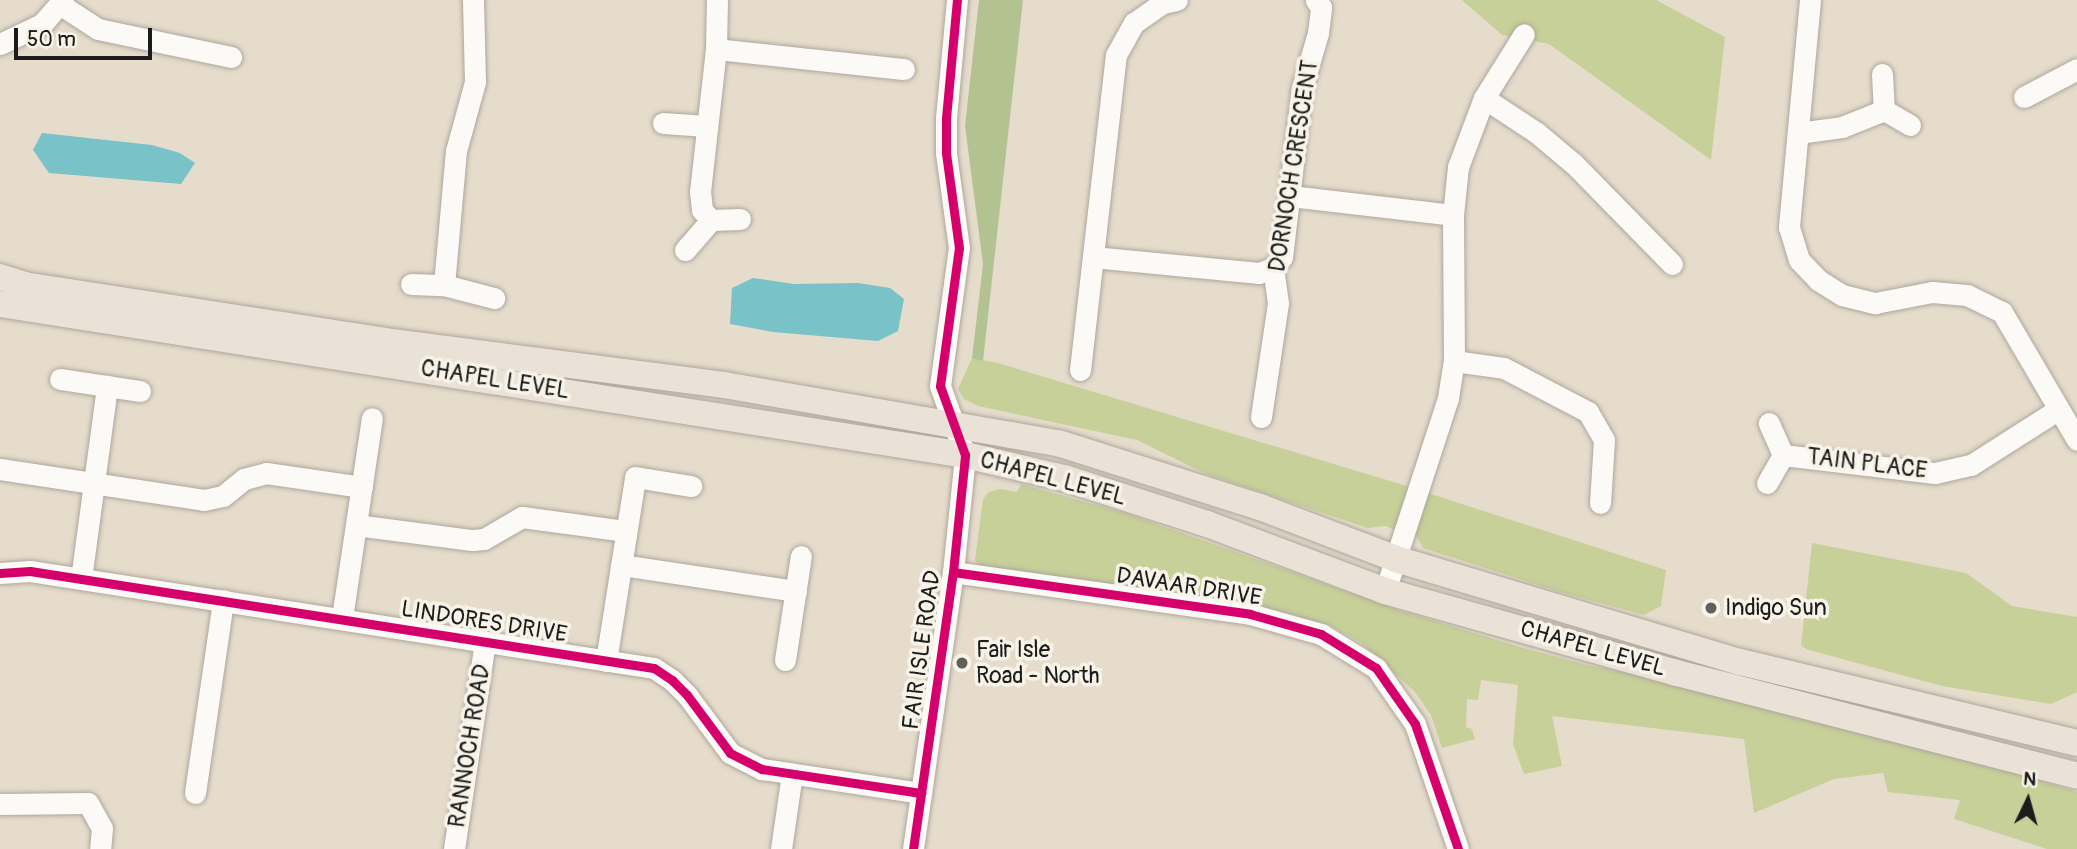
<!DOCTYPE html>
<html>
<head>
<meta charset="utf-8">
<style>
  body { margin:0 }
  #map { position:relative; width:2077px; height:849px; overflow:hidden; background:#e6dccc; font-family:Pangolin,sans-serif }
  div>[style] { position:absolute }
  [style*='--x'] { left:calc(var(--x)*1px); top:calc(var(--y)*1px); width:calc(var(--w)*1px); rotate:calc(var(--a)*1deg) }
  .green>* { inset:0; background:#c7d098 }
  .forest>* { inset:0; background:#b3c291 }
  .water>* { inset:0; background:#79c2c7 }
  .roads { filter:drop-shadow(0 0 2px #ada79d) drop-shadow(0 0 2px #ada79d) }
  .minor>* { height:21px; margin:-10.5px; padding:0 10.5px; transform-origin:10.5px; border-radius:10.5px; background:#fbfaf7 }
  .major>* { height:26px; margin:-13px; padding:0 13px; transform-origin:13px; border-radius:13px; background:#ebe2d7 }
  .cycleway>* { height:9px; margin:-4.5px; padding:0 4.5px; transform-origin:4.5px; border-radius:4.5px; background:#d6006c }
  .dots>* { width:19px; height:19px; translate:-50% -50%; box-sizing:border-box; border:4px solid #f7f3e8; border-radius:50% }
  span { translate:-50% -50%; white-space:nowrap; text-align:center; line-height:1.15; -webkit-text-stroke:7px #f7f3e8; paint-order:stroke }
  .street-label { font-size:23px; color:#1c1c1c }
  .poi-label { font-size:23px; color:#1c1c1c }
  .left { translate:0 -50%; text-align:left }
  .north { position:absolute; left:1993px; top:765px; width:70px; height:70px; -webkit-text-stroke:5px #f7f3e8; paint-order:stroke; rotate:5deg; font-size:19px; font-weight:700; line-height:28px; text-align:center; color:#1c1c1c }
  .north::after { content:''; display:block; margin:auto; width:24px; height:32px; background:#1c1c1c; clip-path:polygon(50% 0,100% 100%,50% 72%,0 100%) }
  .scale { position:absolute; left:14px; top:28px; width:138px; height:32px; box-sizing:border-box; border:4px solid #1c1c1c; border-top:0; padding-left:9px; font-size:21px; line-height:24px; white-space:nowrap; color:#1c1c1c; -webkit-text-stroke:5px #f7f3e8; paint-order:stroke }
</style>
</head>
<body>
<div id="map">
  <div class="green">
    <div style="clip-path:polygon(1462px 0,1656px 0,1725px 37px,1711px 160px,1549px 44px,1502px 35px)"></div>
    <div style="clip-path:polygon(972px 358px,998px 363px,1400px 484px,1666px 570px,1661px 606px,1644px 615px,1560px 592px,1423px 548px,1417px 537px,1385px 526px,1368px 528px,1206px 474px,1137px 440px,978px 406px,964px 399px,958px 389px)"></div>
    <div style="clip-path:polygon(1021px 484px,1128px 514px,1402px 611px,1523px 648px,1587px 665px,1676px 682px,1983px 763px,2077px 792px,2077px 849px,2047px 849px,1954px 819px,1960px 800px,1888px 792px,1883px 773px,1834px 779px,1754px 813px,1744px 739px,1552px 716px,1562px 766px,1524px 774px,1513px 744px,1518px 685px,1481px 680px,1478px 700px,1467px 699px,1466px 727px,1472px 729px,1475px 739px,1442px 748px,1431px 715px,1415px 692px,1360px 642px,1327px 624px,1269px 609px,987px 569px,979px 565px,975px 560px,983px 499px,989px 492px,1000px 489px,1017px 492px)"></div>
    <div style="clip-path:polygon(1812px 543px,1966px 573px,2012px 606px,2077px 617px,2077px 692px,2051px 704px,1942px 686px,1809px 650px,1801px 646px)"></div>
  </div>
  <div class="forest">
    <div style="clip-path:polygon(979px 0,1023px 0,983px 361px,972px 358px,983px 264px,965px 126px)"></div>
  </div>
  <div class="water">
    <div style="clip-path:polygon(42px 133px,152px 145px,180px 153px,195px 163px,181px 184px,49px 173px,33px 150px)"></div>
    <div style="clip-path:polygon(753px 278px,794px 284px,858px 283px,890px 288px,904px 299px,898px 331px,878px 341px,773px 332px,730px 324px,732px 288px)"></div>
  </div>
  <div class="roads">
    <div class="minor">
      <div style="--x:717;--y:0;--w:49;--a:91.2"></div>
      <div style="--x:716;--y:49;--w:143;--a:96.4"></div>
      <div style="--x:700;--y:191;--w:19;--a:84"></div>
      <div style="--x:702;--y:210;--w:13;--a:48"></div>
      <div style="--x:711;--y:220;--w:29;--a:-2"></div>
      <div style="--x:1810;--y:0;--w:228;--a:95.3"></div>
      <div style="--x:1789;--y:227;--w:34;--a:73"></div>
      <div style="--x:1799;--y:260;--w:28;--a:46"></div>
      <div style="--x:1818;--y:280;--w:28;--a:32"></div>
      <div style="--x:1842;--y:295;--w:34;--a:14"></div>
      <div style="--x:1875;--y:303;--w:58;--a:-10.9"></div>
      <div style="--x:1932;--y:292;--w:35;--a:5"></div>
      <div style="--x:1967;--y:295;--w:39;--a:26"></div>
      <div style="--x:2002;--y:312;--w:148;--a:59.6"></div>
      <div style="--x:61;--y:5;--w:44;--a:33"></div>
      <div style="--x:98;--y:29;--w:136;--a:11.9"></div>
      <div style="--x:0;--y:44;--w:47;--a:-25.5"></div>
      <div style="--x:42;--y:24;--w:32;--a:-49"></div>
      <div style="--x:716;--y:49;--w:189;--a:6.1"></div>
      <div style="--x:1882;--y:74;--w:36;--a:87"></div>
      <div style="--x:1884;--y:110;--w:30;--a:30"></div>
      <div style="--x:2024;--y:97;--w:60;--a:-27.8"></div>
      <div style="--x:1484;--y:98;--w:64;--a:33.4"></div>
      <div style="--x:1537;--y:133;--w:48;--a:40"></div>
      <div style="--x:1574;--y:164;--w:140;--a:45.6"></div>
      <div style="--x:663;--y:123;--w:44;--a:3.9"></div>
      <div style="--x:1798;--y:133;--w:44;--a:-7.8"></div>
      <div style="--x:1842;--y:127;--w:45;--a:-22"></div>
      <div style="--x:1290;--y:196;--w:164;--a:6.6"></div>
      <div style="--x:685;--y:250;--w:40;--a:-49"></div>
      <div style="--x:1093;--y:257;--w:167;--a:5.5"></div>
      <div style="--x:1259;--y:273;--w:15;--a:-20"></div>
      <div style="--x:411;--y:284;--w:33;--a:2"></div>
      <div style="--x:444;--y:285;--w:52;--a:14.6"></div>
      <div style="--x:444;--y:285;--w:135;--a:-84.9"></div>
      <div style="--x:456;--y:151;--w:72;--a:-74.6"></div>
      <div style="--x:475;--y:82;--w:82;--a:-91.4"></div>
      <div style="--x:1454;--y:361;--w:50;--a:8"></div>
      <div style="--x:1504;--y:368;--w:95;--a:27.6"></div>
      <div style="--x:1588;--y:412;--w:32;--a:60"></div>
      <div style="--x:1604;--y:440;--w:63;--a:93.6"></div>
      <div style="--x:1080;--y:370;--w:317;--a:-83.5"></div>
      <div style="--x:1116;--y:55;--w:37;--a:-61"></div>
      <div style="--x:1134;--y:23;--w:35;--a:-35"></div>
      <div style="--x:1163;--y:3;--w:14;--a:-12"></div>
      <div style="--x:60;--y:379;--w:81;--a:8.5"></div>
      <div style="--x:1261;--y:417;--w:115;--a:-81.5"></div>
      <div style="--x:1278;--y:303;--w:35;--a:-98"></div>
      <div style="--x:1273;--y:268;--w:14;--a:-51"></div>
      <div style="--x:1282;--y:257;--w:170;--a:-83.3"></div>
      <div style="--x:1302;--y:88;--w:57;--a:-73.8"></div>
      <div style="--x:1318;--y:33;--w:26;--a:-83"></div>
      <div style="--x:1321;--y:7;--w:9;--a:-126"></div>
      <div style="--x:1783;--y:455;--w:153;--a:6.8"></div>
      <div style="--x:1935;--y:473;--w:37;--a:-13"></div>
      <div style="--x:1971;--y:465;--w:104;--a:-32.5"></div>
      <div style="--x:0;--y:469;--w:206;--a:8.6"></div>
      <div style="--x:204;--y:500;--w:19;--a:-12"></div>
      <div style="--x:223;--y:496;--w:27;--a:-39"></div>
      <div style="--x:244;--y:479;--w:23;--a:-15"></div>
      <div style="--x:266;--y:473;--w:97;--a:8.3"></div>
      <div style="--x:1767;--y:483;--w:32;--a:-60"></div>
      <div style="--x:1783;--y:455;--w:35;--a:-114"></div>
      <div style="--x:356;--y:525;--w:117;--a:7.4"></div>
      <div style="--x:472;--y:540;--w:12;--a:-5"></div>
      <div style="--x:484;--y:539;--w:44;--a:-30.1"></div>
      <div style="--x:522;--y:517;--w:105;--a:7.7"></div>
      <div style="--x:621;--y:565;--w:177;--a:8.5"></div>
      <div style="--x:953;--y:572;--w:300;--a:8"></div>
      <div style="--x:1250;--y:614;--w:74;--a:15.7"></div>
      <div style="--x:1321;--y:634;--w:65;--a:31.7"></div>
      <div style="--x:1376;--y:668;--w:68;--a:55.1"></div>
      <div style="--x:1415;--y:724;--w:132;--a:71"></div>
      <div style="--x:0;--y:573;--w:30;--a:-4"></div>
      <div style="--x:30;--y:571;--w:631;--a:8.84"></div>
      <div style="--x:654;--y:668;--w:22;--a:34"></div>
      <div style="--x:672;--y:680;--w:21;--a:45"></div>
      <div style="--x:687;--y:695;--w:72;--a:53.4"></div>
      <div style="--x:730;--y:753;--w:36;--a:27"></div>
      <div style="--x:762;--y:769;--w:161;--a:8.6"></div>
      <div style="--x:81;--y:579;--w:195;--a:-82.3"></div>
      <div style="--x:1385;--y:591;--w:203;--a:-71.9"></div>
      <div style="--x:1448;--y:398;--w:37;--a:-81"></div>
      <div style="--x:1454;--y:361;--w:146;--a:-90.4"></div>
      <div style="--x:1453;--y:215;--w:48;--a:-84.1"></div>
      <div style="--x:1458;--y:167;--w:74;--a:-69.4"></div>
      <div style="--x:1484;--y:98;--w:75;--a:-58"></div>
      <div style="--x:342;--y:618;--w:202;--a:-81.5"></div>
      <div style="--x:785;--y:660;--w:105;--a:-81.3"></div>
      <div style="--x:606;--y:661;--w:186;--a:-81"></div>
      <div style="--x:635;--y:477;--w:57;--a:9.1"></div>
      <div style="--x:195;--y:793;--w:195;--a:-81.7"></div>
      <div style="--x:0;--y:804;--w:88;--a:-0.7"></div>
      <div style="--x:88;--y:803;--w:29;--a:61"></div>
      <div style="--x:102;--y:828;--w:21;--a:95"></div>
      <div style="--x:454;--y:849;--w:209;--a:-81.5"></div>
      <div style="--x:781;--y:849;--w:76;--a:-81.7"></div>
      <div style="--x:913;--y:849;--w:280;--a:-81.8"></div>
      <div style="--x:953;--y:572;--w:118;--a:-84.1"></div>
      <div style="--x:965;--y:455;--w:73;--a:-109.9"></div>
      <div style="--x:940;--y:386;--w:139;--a:-82.2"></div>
      <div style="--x:959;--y:248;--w:96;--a:-97.8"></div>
      <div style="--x:946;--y:153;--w:35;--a:-90"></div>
      <div style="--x:946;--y:118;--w:119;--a:-84.7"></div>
    </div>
    <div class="major">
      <div style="--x:0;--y:277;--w:25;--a:18"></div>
      <div style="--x:24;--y:285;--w:365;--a:8.8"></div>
      <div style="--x:385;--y:341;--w:342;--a:7.4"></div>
      <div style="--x:724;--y:385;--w:339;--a:9.9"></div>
      <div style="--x:1058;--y:443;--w:212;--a:17.6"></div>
      <div style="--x:1260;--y:507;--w:146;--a:20.9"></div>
      <div style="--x:1396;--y:559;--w:359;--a:16.7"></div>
      <div style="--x:1740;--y:662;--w:347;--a:13.5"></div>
      <div style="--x:0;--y:304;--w:977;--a:8.89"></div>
      <div style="--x:965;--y:455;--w:102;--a:13.1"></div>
      <div style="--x:1064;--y:478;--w:150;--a:17.8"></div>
      <div style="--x:1207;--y:524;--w:190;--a:20.6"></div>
      <div style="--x:1385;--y:591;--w:303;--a:15.7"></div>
      <div style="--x:1677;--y:673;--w:413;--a:14.4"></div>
    </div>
  </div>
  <div class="cycleway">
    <div style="--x:953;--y:572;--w:300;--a:8"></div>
    <div style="--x:1250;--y:614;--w:74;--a:15.7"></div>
    <div style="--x:1321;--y:634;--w:65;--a:31.7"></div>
    <div style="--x:1376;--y:668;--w:68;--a:55.1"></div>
    <div style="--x:1415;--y:724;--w:132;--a:71"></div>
    <div style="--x:0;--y:573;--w:30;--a:-4"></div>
    <div style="--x:30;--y:571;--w:631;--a:8.84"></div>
    <div style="--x:654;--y:668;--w:22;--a:34"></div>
    <div style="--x:672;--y:680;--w:21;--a:45"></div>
    <div style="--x:687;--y:695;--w:72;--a:53.4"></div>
    <div style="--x:730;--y:753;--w:36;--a:27"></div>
    <div style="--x:762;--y:769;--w:161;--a:8.6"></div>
    <div style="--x:913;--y:849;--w:280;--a:-81.8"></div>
    <div style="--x:953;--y:572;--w:118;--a:-84.1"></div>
    <div style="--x:965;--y:455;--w:73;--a:-109.9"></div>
    <div style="--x:940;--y:386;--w:139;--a:-82.2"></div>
    <div style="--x:959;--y:248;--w:96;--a:-97.8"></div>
    <div style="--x:946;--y:153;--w:35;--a:-90"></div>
    <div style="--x:946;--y:118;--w:119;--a:-84.7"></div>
  </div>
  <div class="dots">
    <div style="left:1711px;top:608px;background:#635f5a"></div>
    <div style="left:962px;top:663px;background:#635f5a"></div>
  </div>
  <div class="street-label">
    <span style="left:1294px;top:166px;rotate:-81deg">DORNOCH CRESCENT</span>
    <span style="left:495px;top:380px;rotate:9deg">CHAPEL LEVEL</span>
    <span style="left:1867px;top:464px;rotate:7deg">TAIN PLACE</span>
    <span style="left:1053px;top:479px;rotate:15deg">CHAPEL LEVEL</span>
    <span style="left:1189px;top:587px;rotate:9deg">DAVAAR DRIVE</span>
    <span style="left:484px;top:622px;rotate:9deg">LINDORES DRIVE</span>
    <span style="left:1593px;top:649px;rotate:16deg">CHAPEL LEVEL</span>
    <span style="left:922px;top:650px;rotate:-82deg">FAIR ISLE ROAD</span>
    <span style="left:470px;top:746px;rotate:-81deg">RANNOCH ROAD</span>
  </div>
  <div class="poi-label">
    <span class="left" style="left:1725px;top:608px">Indigo Sun</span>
    <span class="left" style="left:976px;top:663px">Fair Isle<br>Road - North</span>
  </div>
  <div class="north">N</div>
  <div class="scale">50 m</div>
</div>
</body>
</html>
